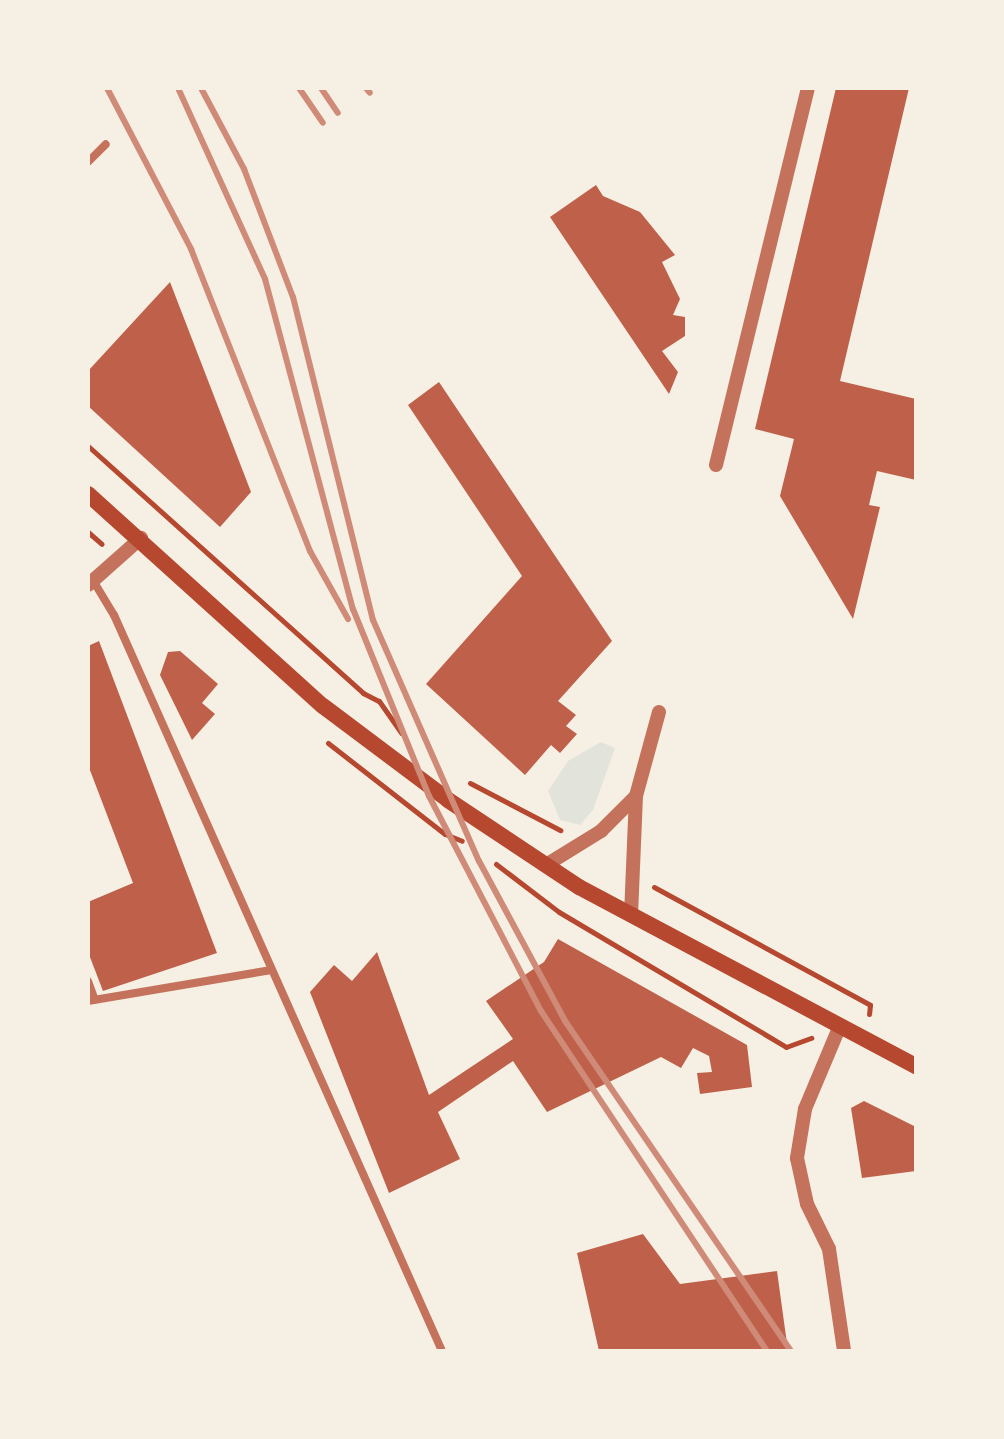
<!DOCTYPE html>
<html>
<head>
<meta charset="utf-8">
<style>
  body { margin:0 }
  #map { position:relative; width:1004px; height:1439px; overflow:hidden; background:#f6efe4; font-family:"Space Grotesk",sans-serif }
  div>[style] { position:absolute }
  [style*='--x'] { left:calc(var(--x)*1px); top:calc(var(--y)*1px); width:calc(var(--w)*1px); rotate:calc(var(--a)*1deg) }
  .green>* { inset:0; background:#e2e4dc }
  .building>* { inset:0; background:#bf614a }
  .path>* { height:5px; margin:-2.5px; padding:0 2.5px; transform-origin:2.5px; border-radius:2.5px; background:#b5482f }
  .minor>* { height:8px; margin:-4px; padding:0 4px; transform-origin:4px; border-radius:4px; background:#c5725c }
  .tertiary>* { height:14px; margin:-7px; padding:0 7px; transform-origin:7px; border-radius:7px; background:#c5725c }
  .secondary>* { height:16px; margin:-8px; padding:0 8px; transform-origin:8px; border-radius:8px; background:#b5482f }
  .rail>* { height:6px; margin:-3px; padding:0 3px; transform-origin:3px; border-radius:3px; background:#cf8b77 }
  span { translate:-50% -50%; white-space:nowrap; text-align:center; line-height:1.15; -webkit-text-stroke:6px #f6efe4; paint-order:stroke }
  .frame { position:absolute; inset:0; border:90px solid #f6efe4; pointer-events:none }
</style>
</head>
<body>
<div id="map">
  <div class="green">
    <div style="clip-path:polygon(601px 742px,615px 748px,593px 810px,580px 825px,560px 820px,548px 791px,568px 761px)"></div>
  </div>
  <div class="building">
    <div style="clip-path:polygon(836px 88px,909px 88px,840px 381px,916px 399px,916px 480px,877px 471px,869px 505px,880px 507px,853px 619px,780px 496px,794px 439px,755px 429px)"></div>
    <div style="clip-path:polygon(596px 185px,603px 196px,640px 212px,675px 255px,662px 262px,680px 299px,673px 315px,685px 317px,685px 336px,662px 351px,678px 372px,669px 394px,550px 217px)"></div>
    <div style="clip-path:polygon(170px 282px,251px 492px,220px 527px,88px 406px,88px 371px)"></div>
    <div style="clip-path:polygon(439px 382px,612px 641px,558px 701px,576px 715px,566px 726px,577px 734px,560px 753px,551px 745px,525px 775px,426px 684px,522px 576px,408px 405px)"></div>
    <div style="clip-path:polygon(99px 641px,217px 953px,103px 991px,88px 952px,88px 902px,133px 883px,88px 765px,88px 646px)"></div>
    <div style="clip-path:polygon(180px 651px,218px 684px,202px 703px,215px 714px,192px 740px,160px 675px,168px 652px)"></div>
    <div style="clip-path:polygon(558px 939px,747px 1045px,752px 1087px,700px 1094px,697px 1073px,712px 1072px,709px 1056px,693px 1048px,681px 1068px,661px 1057px,547px 1112px,513px 1061px,438px 1112px,460px 1159px,389px 1193px,310px 992px,334px 965px,352px 981px,377px 952px,429px 1095px,513px 1039px,486px 1001px,544px 962px)"></div>
    <div style="clip-path:polygon(864px 1101px,916px 1127px,916px 1171px,862px 1178px,851px 1108px)"></div>
    <div style="clip-path:polygon(643px 1234px,680px 1284px,777px 1271px,788px 1351px,599px 1351px,577px 1253px)"></div>
  </div>
  <div class="path">
    <div style="--x:88;--y:446;--w:370;--a:41.9"></div>
    <div style="--x:363;--y:693;--w:18;--a:27"></div>
    <div style="--x:379;--y:701;--w:39;--a:55"></div>
    <div style="--x:88;--y:532;--w:18;--a:41"></div>
    <div style="--x:328;--y:743;--w:148;--a:37.9"></div>
    <div style="--x:445;--y:834;--w:18;--a:22"></div>
    <div style="--x:470;--y:783;--w:102;--a:27.6"></div>
    <div style="--x:496;--y:864;--w:79;--a:37.3"></div>
    <div style="--x:559;--y:912;--w:264;--a:30.7"></div>
    <div style="--x:786;--y:1047;--w:27;--a:-20"></div>
    <div style="--x:654;--y:887;--w:246;--a:28.6"></div>
    <div style="--x:870;--y:1005;--w:9;--a:96"></div>
  </div>
  <div class="minor">
    <div style="--x:88;--y:162;--w:25;--a:-45"></div>
    <div style="--x:94;--y:582;--w:39;--a:59"></div>
    <div style="--x:114;--y:615;--w:806;--a:65.98"></div>
    <div style="--x:88;--y:981;--w:20;--a:70"></div>
    <div style="--x:88;--y:1001;--w:186;--a:-9.6"></div>
  </div>
  <div class="tertiary">
    <div style="--x:716;--y:465;--w:388;--a:-76.3"></div>
    <div style="--x:88;--y:585;--w:71;--a:-41.6"></div>
    <div style="--x:546;--y:865;--w:65;--a:-31.7"></div>
    <div style="--x:601;--y:831;--w:49;--a:-45"></div>
    <div style="--x:631;--y:915;--w:119;--a:-87.6"></div>
    <div style="--x:636;--y:796;--w:87;--a:-74.7"></div>
    <div style="--x:839;--y:1028;--w:88;--a:112.8"></div>
    <div style="--x:805;--y:1109;--w:50;--a:99.3"></div>
    <div style="--x:797;--y:1158;--w:47;--a:77.7"></div>
    <div style="--x:807;--y:1204;--w:50;--a:63.9"></div>
    <div style="--x:829;--y:1249;--w:103;--a:81.6"></div>
  </div>
  <div class="secondary">
    <div style="--x:88;--y:494;--w:316;--a:42.1"></div>
    <div style="--x:323;--y:706;--w:156;--a:36.9"></div>
    <div style="--x:448;--y:800;--w:157;--a:33.6"></div>
    <div style="--x:579;--y:887;--w:382;--a:28"></div>
  </div>
  <div class="rail">
    <div style="--x:107;--y:88;--w:182;--a:62.4"></div>
    <div style="--x:191;--y:249;--w:325;--a:68.5"></div>
    <div style="--x:310;--y:551;--w:78;--a:60.8"></div>
    <div style="--x:178;--y:88;--w:210;--a:65.5"></div>
    <div style="--x:265;--y:279;--w:342;--a:75.1"></div>
    <div style="--x:353;--y:609;--w:202;--a:67.9"></div>
    <div style="--x:429;--y:796;--w:242;--a:62.5"></div>
    <div style="--x:541;--y:1011;--w:408;--a:56.4"></div>
    <div style="--x:201;--y:88;--w:92;--a:62"></div>
    <div style="--x:244;--y:169;--w:137;--a:69.1"></div>
    <div style="--x:293;--y:297;--w:333;--a:76.1"></div>
    <div style="--x:373;--y:620;--w:263;--a:66.3"></div>
    <div style="--x:479;--y:861;--w:182;--a:61.7"></div>
    <div style="--x:565;--y:1021;--w:400;--a:55.6"></div>
    <div style="--x:299;--y:88;--w:42;--a:55.6"></div>
    <div style="--x:321;--y:88;--w:30;--a:56"></div>
    <div style="--x:366;--y:88;--w:6;--a:51"></div>
  </div>
  <div class="frame"></div>
</div>
</body>
</html>
